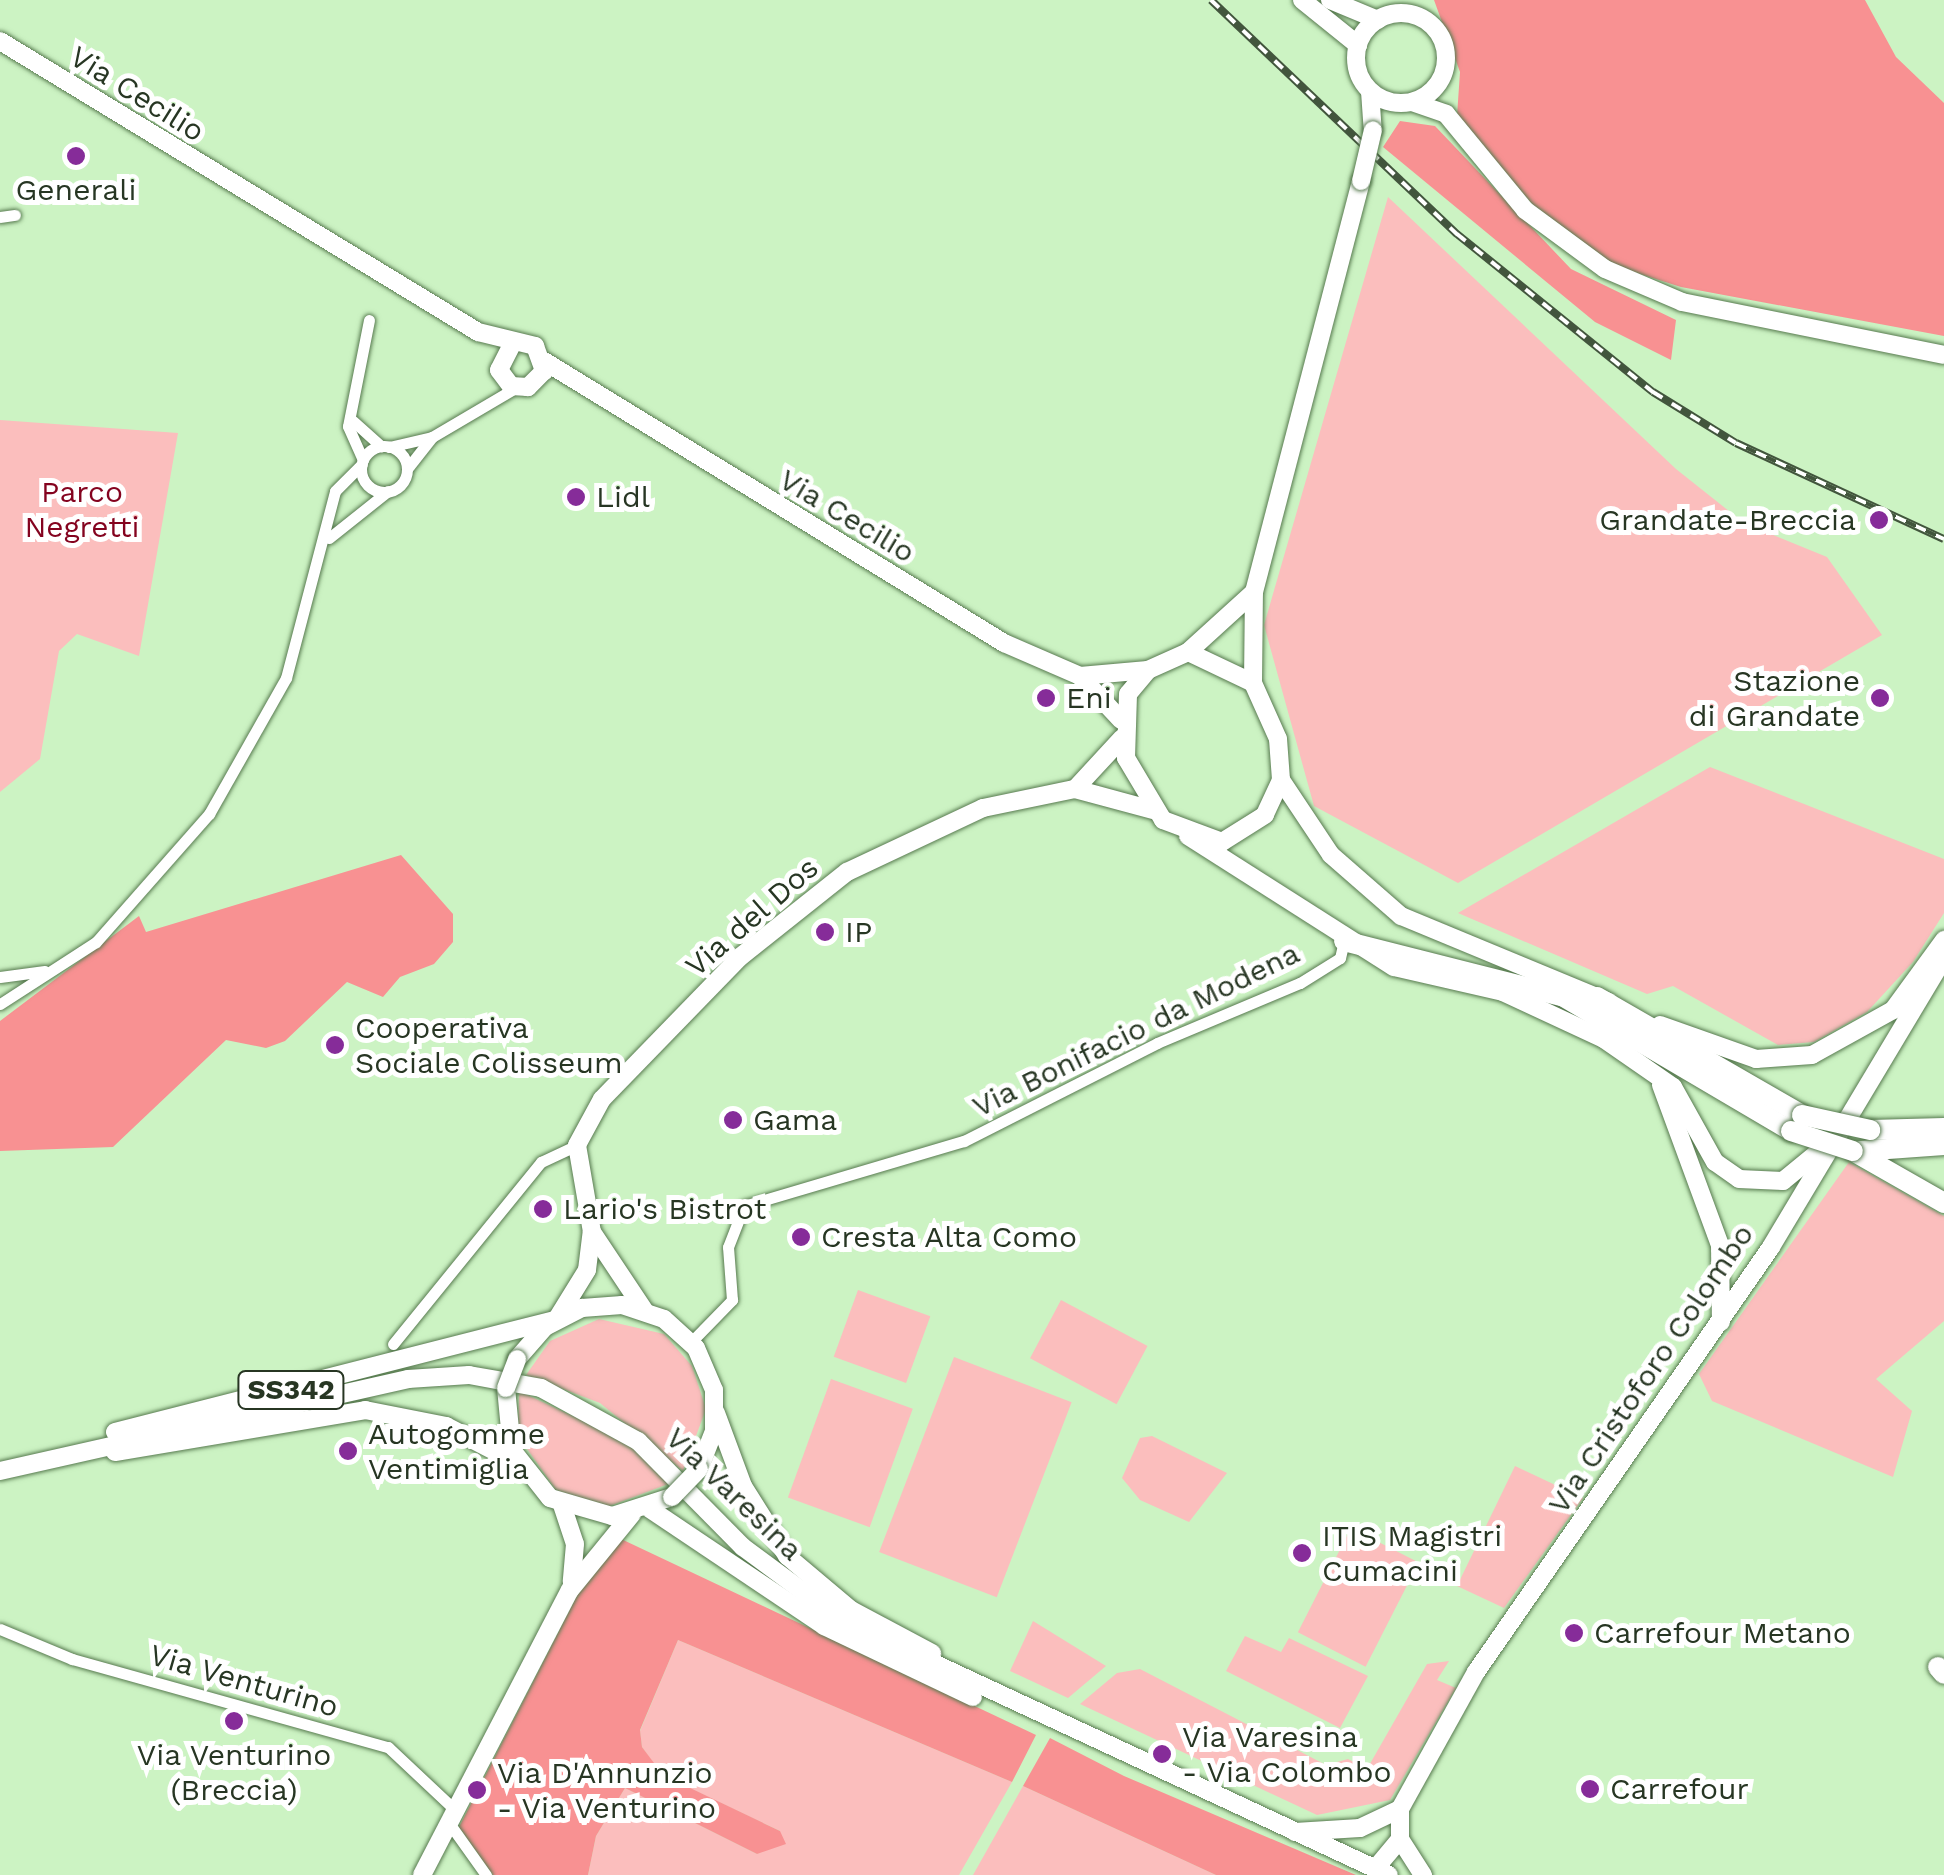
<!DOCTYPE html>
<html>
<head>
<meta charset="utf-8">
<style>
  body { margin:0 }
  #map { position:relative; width:1944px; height:1875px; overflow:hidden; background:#ccf3c3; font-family:"Work Sans",sans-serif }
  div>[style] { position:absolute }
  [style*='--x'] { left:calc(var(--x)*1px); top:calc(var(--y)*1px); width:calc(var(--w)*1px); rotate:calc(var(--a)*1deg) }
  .green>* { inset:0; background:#fbbebd; transform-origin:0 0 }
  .forest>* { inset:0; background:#f89192 }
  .roads { filter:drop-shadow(0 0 2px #577a4f) drop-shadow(0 0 2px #577a4f) }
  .street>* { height:11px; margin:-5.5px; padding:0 5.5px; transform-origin:5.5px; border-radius:5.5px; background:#fff }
  .street>.ring { margin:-5.5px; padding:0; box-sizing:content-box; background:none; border:11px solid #fff; border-radius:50% }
  .secondary>* { height:18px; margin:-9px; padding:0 9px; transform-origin:9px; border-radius:9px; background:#fff }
  .primary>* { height:18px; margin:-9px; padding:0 9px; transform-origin:9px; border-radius:9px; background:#fff }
  .primary>.ring { margin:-9px; padding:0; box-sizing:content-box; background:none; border:18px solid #fff; border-radius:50% }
  .highway>* { height:20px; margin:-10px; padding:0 10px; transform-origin:10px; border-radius:10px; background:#fff }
  .rail>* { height:8px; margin-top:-4px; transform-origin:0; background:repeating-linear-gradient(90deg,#fff 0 11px,#42553d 0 22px); box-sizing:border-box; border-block:2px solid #42553d }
  .bridges { filter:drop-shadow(0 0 2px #577a4f) drop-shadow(0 0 2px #577a4f) }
  .primary-bridge>* { height:18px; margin:-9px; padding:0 9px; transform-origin:9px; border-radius:9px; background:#fff }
  .highway-bridge>* { height:20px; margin:-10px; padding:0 10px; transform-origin:10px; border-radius:10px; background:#fff }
  .dots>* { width:28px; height:28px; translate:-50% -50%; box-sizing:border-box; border:5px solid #fff; border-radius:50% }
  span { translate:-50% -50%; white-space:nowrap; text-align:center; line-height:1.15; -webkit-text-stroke:10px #fff; paint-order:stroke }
  .shield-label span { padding:2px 8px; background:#fff; border:2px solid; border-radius:8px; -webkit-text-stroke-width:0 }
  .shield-label { font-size:28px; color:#273623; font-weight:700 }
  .street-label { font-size:30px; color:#273623 }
  .poi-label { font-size:30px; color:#273623 }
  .left { translate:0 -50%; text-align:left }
  .right { translate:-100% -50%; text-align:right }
  .park-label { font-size:30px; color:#84031f }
</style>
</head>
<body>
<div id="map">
  <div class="green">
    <div style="clip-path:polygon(1388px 197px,1676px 469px,1744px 523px,1827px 557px,1882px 635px,1458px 883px,1314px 806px,1264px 625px)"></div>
    <div style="clip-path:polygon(0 420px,178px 433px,139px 656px,77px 634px,59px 651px,40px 759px,0 792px)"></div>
    <div style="clip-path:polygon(1710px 767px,1944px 859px,1944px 913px,1913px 962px,1867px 1012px,1814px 1042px,1778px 1045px,1673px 986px,1647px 994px,1458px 913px)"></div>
    <div style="clip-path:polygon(1849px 1162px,1944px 1216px,1944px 1321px,1876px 1379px,1912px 1411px,1893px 1477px,1712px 1401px,1699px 1374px)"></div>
    <div style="left:858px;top:1290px;width:77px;height:71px;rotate:20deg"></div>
    <div style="left:1061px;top:1300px;width:98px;height:66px;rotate:28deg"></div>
    <div style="clip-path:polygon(599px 1319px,664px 1334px,692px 1366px,706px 1409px,683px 1471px,600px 1403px,526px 1375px,550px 1341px)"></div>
    <div style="left:954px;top:1357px;width:126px;height:209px;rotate:21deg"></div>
    <div style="left:831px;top:1379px;width:87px;height:126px;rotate:20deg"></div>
    <div style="clip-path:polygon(519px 1391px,626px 1441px,671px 1483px,607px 1507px,556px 1490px,518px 1436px)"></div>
    <div style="clip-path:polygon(1152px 1436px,1227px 1473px,1189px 1522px,1140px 1500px,1122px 1478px,1140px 1438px)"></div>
    <div style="clip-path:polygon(1515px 1466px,1583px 1498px,1504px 1608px,1457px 1586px)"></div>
    <div style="left:1351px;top:1528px;width:76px;height:117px;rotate:27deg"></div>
    <div style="clip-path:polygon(1033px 1621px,1106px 1666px,1068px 1698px,1010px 1671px)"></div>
    <div style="clip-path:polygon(1245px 1636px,1281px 1652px,1289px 1638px,1368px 1676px,1340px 1728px,1226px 1671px)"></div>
    <div style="clip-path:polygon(678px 1640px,1012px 1782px,959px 1875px,588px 1875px,596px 1836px,625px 1788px,757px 1854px,780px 1831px,662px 1775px,642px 1747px,640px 1731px)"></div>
    <div style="clip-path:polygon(1449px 1661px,1437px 1680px,1456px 1688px,1390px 1800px,1317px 1815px,1080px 1704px,1117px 1673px,1140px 1669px,1326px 1765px,1348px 1759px,1367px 1769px,1427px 1664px)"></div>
    <div style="clip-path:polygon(1023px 1786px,1216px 1875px,973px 1875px)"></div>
  </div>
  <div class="forest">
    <div style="clip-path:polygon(1434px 0,1865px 0,1896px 57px,1944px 103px,1944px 336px,1681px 287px,1615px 266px,1532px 204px,1457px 116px,1460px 72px)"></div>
    <div style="clip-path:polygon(1400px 121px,1435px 126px,1571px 269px,1676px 320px,1671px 360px,1595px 322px,1383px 147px)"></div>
    <div style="clip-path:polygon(401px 855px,453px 914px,453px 942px,434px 964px,400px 977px,383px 997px,347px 982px,285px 1041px,266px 1048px,226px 1040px,113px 1147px,0 1151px,0 1021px,139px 916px,146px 932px)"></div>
    <div style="clip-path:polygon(619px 1538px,1036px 1735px,1012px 1782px,678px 1640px,640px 1730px,642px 1747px,663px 1775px,780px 1831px,786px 1844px,757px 1854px,625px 1788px,596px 1836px,588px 1875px,493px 1875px,459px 1827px,581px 1588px)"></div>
    <div style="clip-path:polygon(1050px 1738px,1124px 1776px,1356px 1875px,1216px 1875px,1023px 1786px)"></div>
  </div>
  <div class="roads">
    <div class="street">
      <div style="--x:0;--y:217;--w:15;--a:-8"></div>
      <div style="--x:353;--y:421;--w:38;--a:42"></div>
      <div style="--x:432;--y:437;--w:99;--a:-30.5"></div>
      <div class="ring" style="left:361px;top:446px;width:35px;height:35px"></div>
      <div style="--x:389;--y:447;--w:44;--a:-13.1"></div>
      <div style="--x:432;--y:437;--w:39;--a:128"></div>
      <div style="--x:363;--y:460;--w:37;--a:-114"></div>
      <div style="--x:348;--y:426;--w:108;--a:-78.8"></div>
      <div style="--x:329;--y:538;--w:75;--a:-38.5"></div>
      <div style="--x:0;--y:977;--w:45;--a:-7.6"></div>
      <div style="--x:0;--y:1004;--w:114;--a:-32.9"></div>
      <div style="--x:96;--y:942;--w:171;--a:-48.6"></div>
      <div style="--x:209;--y:814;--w:156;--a:-60.5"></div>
      <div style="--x:286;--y:678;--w:193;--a:-75.3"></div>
      <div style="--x:335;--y:491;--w:38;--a:-45"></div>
      <div style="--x:691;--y:1342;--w:59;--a:-45.7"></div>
      <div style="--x:732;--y:1300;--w:53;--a:-94.3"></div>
      <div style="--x:728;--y:1247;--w:44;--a:-68.7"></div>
      <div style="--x:744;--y:1206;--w:229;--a:-16.5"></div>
      <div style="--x:964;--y:1141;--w:216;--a:-26.9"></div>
      <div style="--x:1157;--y:1043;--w:155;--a:-22.8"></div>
      <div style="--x:1300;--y:983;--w:47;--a:-32"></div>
      <div style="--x:1340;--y:958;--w:17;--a:-77"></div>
      <div style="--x:393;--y:1344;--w:235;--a:-50.9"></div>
      <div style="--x:541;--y:1162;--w:40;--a:-25"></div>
      <div style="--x:0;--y:1629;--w:78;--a:22.6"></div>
      <div style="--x:72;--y:1659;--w:328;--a:15.6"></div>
      <div style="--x:388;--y:1747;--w:92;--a:43.2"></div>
      <div style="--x:449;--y:1823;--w:64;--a:54.6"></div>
    </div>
    <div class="secondary">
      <div style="--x:562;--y:1505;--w:41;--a:71.6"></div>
      <div style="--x:575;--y:1544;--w:38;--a:95"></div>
      <div style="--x:1295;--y:1832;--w:65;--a:-3.5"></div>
      <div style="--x:1360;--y:1828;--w:44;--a:-25.4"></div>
      <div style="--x:1375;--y:1869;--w:39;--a:-50"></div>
      <div style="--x:422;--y:1875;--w:321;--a:-62.6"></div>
      <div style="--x:570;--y:1590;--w:98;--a:-50.8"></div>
      <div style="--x:1423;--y:1875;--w:43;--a:-122.6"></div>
      <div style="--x:1400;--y:1839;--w:30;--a:-90"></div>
      <div style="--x:1400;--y:1809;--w:157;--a:-61"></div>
      <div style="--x:1476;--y:1672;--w:517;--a:-55.23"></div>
      <div style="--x:1771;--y:1247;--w:337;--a:-59.1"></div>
    </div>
    <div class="primary">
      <div style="--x:1302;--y:0;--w:72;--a:38.8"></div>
      <div style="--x:1330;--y:0;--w:52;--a:22.6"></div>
      <div class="ring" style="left:1356px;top:13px;width:72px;height:72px"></div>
      <div style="--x:0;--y:41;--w:560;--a:31.33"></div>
      <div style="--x:478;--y:332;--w:59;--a:13.8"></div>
      <div style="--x:535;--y:346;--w:27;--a:70"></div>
      <div style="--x:544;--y:371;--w:23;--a:135"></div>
      <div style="--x:528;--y:387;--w:17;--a:-177"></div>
      <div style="--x:511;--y:386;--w:20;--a:-127"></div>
      <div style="--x:499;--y:370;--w:30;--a:-63"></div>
      <div style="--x:1370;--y:91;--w:39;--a:86"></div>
      <div style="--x:1412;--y:102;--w:36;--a:19"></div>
      <div style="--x:1446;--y:114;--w:124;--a:50.5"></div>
      <div style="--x:1525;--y:210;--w:99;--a:36.4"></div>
      <div style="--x:1605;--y:269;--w:84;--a:23.2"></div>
      <div style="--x:1682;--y:302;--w:267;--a:11.4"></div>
      <div style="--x:544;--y:361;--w:540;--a:31.51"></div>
      <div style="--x:1004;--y:643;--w:83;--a:23.5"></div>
      <div style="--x:1080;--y:676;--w:60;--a:47"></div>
      <div style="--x:1188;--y:652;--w:72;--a:25.5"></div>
      <div style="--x:1253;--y:683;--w:61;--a:65.9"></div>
      <div style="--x:1278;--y:739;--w:41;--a:85.8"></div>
      <div style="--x:1281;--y:780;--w:38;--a:115"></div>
      <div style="--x:1265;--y:815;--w:51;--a:147.9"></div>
      <div style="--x:1222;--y:842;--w:63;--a:-159.6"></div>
      <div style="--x:1163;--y:820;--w:72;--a:-120.8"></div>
      <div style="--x:1126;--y:758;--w:64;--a:-88.2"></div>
      <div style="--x:1128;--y:694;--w:31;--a:-50"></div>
      <div style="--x:1148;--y:670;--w:44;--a:-24.2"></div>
      <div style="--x:1188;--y:652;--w:89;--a:-42.3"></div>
      <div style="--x:1080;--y:676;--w:68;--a:-5"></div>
      <div style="--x:1253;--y:683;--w:91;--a:-89.4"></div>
      <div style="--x:1254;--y:592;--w:425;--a:-75.4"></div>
      <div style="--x:1281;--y:780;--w:90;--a:56.3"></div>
      <div style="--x:1331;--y:855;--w:93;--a:41.1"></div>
      <div style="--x:1401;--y:916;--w:225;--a:22.5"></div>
      <div style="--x:1075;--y:789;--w:69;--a:-47.3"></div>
      <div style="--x:1188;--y:836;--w:244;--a:32.5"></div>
      <div style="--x:1394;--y:967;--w:112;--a:12.9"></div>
      <div style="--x:1503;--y:992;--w:111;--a:25"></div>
      <div style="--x:1604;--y:1039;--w:84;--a:34.8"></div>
      <div style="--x:1673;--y:1087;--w:86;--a:60.8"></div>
      <div style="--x:1715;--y:1162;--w:29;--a:35"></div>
      <div style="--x:1739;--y:1179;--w:44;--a:2.6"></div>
      <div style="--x:1783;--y:1181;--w:58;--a:-39.4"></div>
      <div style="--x:1660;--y:1025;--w:102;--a:19.5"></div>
      <div style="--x:1756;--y:1059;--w:56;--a:-4.1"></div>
      <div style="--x:1812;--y:1055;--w:93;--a:-29.1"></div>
      <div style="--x:1893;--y:1010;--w:87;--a:-53.9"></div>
      <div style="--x:1661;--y:1085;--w:171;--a:69.8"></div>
      <div style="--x:1720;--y:1245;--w:77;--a:89.3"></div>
      <div style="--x:644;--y:1310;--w:94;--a:-123.7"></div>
      <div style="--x:592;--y:1232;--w:88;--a:-99.8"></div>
      <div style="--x:577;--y:1145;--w:52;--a:-61.5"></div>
      <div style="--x:602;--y:1099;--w:198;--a:-45.8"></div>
      <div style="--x:740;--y:957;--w:137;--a:-38.5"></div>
      <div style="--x:847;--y:872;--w:150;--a:-25.2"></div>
      <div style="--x:983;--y:808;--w:94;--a:-11.7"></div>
      <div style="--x:1075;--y:789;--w:81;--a:15.1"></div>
      <div style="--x:558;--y:1317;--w:55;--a:-58.3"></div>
      <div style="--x:587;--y:1270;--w:38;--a:-83"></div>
      <div style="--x:517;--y:1359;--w:43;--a:-48.8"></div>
      <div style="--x:545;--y:1327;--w:42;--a:-27.2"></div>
      <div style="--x:582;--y:1308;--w:40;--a:-4.3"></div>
      <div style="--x:622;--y:1305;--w:44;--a:18.4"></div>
      <div style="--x:664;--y:1319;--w:43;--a:42.2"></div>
      <div style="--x:696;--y:1348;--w:46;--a:66.8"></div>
      <div style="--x:714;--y:1390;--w:41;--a:90"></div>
      <div style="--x:714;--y:1431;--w:41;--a:111.5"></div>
      <div style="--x:506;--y:1388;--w:62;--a:84.5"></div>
      <div style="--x:512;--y:1450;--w:61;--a:51.6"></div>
      <div style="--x:550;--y:1498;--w:65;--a:16.2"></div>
      <div style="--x:612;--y:1516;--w:63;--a:-17.6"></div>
      <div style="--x:716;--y:1413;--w:78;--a:69.7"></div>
      <div style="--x:743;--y:1486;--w:83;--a:57.8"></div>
      <div style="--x:787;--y:1556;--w:84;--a:40.2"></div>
      <div style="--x:851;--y:1610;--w:92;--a:28"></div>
      <div style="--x:115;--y:1432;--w:456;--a:-14.3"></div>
      <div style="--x:115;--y:1452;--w:254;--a:-9.5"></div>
      <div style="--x:365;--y:1410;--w:83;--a:11.2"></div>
      <div style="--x:446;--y:1426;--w:81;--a:27.2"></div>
      <div style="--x:0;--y:1471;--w:418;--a:-12.7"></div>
      <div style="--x:408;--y:1379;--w:61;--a:-3.8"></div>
      <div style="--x:469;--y:1375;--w:73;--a:10.2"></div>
      <div style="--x:541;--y:1388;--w:111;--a:28.7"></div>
      <div style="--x:638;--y:1441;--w:149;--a:45.3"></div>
      <div style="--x:743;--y:1547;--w:124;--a:36.5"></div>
      <div style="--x:843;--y:1621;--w:602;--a:24.95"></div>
      <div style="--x:650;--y:1509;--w:210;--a:33.9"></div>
      <div style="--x:824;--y:1626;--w:165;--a:25.5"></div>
    </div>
    <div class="highway">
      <div style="--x:1344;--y:941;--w:225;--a:14.2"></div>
      <div style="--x:1562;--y:996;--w:266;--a:30.5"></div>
      <div style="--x:1597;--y:997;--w:237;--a:29.9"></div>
      <div style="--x:1870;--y:1130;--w:74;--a:-1.5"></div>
      <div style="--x:1853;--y:1151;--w:105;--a:29.7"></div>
      <div style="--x:1860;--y:1151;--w:84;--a:-4.1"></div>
      <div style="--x:1938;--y:1667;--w:9;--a:49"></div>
    </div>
  </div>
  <div class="rail">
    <div style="--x:1211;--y:0;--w:340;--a:43.6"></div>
    <div style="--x:1457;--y:234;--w:252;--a:38.9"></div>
    <div style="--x:1653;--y:392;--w:97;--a:31.6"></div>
    <div style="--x:1736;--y:443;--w:229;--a:24.8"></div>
  </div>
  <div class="bridges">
    <div class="primary-bridge">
      <div style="--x:1361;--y:181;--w:52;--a:-76.8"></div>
      <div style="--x:506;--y:1388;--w:31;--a:-69"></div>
      <div style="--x:672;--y:1497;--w:39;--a:-46"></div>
    </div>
    <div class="highway-bridge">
      <div style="--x:1802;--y:1115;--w:70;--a:12.4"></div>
      <div style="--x:1791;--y:1131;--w:65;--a:17.9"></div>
    </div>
  </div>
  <div class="dots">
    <div style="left:76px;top:156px;background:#862c99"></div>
    <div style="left:576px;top:497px;background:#862c99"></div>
    <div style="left:1879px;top:520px;background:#862c99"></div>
    <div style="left:1046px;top:698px;background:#862c99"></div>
    <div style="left:1880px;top:698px;background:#862c99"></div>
    <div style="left:825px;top:932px;background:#862c99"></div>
    <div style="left:335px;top:1045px;background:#862c99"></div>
    <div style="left:733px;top:1120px;background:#862c99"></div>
    <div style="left:543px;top:1209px;background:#862c99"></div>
    <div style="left:801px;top:1237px;background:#862c99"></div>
    <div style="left:348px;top:1451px;background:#862c99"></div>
    <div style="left:1302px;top:1553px;background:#862c99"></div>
    <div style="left:1574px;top:1633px;background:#862c99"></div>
    <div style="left:234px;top:1721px;background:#862c99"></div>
    <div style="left:1162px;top:1754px;background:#862c99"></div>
    <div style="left:1590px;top:1789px;background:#862c99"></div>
    <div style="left:477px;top:1790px;background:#862c99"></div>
  </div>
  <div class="shield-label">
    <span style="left:291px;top:1390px">SS342</span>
  </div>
  <div class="street-label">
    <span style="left:137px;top:94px;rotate:32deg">Via Cecilio</span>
    <span style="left:847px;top:516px;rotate:31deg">Via Cecilio</span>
    <span style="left:752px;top:917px;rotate:-41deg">Via del Dos</span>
    <span style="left:1136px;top:1030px;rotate:-26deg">Via Bonifacio da Modena</span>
    <span style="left:1651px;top:1369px;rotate:-56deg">Via Cristoforo Colombo</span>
    <span style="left:734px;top:1494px;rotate:44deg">Via Varesina</span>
    <span style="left:244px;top:1681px;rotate:16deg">Via Venturino</span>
  </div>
  <div class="poi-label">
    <span style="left:76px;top:190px">Generali</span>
    <span class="left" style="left:596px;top:497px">Lidl</span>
    <span class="right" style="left:1856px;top:520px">Grandate-Breccia</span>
    <span class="right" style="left:1860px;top:698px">Stazione<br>di Grandate</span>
    <span class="left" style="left:1066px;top:698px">Eni</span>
    <span class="left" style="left:845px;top:932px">IP</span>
    <span class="left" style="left:355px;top:1045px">Cooperativa<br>Sociale Colisseum</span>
    <span class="left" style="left:753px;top:1120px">Gama</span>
    <span class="left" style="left:563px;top:1209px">Lario's Bistrot</span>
    <span class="left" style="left:821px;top:1237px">Cresta Alta Como</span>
    <span class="left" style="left:368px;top:1451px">Autogomme<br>Ventimiglia</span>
    <span class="left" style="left:1322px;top:1553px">ITIS Magistri<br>Cumacini</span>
    <span class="left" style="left:1594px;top:1633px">Carrefour Metano</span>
    <span class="left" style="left:1182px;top:1754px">Via Varesina<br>- Via Colombo</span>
    <span style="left:234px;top:1772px">Via Venturino<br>(Breccia)</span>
    <span class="left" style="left:497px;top:1790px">Via D'Annunzio<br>- Via Venturino</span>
    <span class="left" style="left:1610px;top:1789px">Carrefour</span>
  </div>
  <div class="park-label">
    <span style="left:82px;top:509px">Parco<br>Negretti</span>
  </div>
</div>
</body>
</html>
